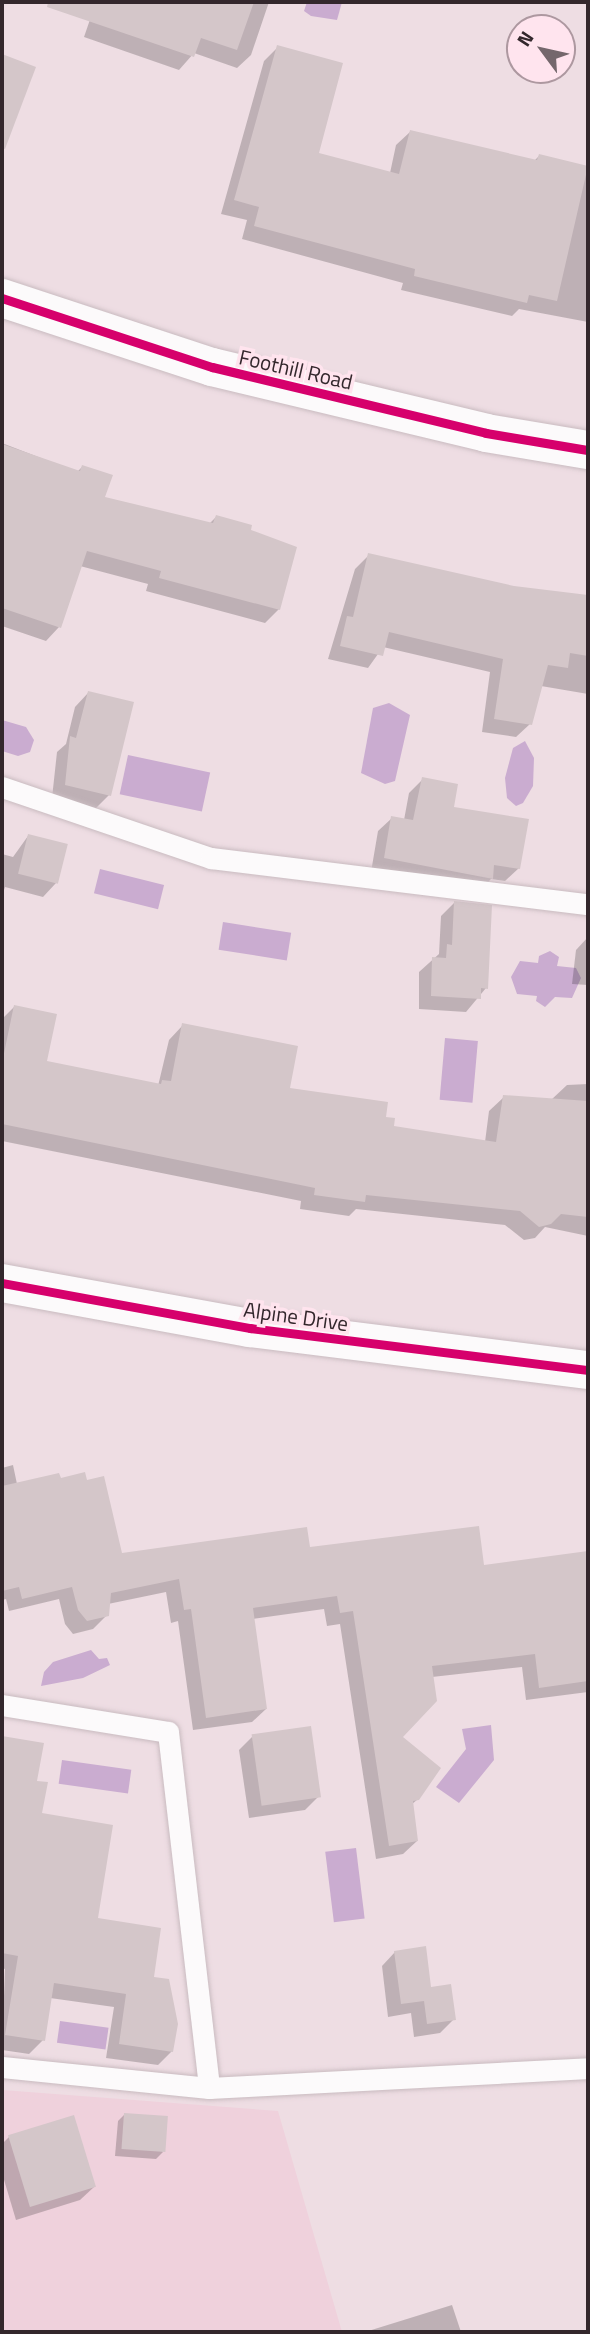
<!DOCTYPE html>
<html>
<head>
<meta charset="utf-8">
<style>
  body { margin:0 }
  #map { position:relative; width:590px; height:2334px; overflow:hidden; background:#eedde3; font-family:"Titillium Web",sans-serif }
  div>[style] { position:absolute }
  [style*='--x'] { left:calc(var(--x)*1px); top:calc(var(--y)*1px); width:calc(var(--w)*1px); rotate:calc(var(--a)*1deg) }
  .built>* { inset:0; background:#efd1dc }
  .water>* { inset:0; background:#caacd0; transform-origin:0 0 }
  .shadow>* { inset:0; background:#0003 }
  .building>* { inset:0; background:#d4c6c9; transform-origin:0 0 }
  .roads { filter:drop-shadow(0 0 2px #c9bbc0) drop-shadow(0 0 2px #c9bbc0) }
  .lane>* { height:21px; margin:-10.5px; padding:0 10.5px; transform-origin:10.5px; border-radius:10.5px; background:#fcfafb }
  .street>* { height:38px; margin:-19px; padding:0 19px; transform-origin:19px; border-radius:19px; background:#fcfafb }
  .cycleway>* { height:9px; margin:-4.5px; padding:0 4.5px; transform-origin:4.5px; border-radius:4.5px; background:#d6006c }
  span { translate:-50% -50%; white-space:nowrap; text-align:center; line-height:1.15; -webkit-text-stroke:7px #ffe4ee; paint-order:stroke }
  .street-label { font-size:21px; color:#33272c }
  .frame { position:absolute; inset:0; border:4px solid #33272c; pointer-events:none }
  .north { position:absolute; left:506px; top:14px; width:70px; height:70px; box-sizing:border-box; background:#ffe4ee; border:2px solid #ad98a0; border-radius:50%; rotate:303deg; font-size:19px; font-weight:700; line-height:28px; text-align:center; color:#33272c }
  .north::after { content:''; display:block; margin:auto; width:24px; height:32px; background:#74676c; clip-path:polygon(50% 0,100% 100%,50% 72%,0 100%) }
</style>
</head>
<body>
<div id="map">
  <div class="built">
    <div style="clip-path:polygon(2px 2090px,278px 2111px,342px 2332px,2px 2332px)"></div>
  </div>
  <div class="water">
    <div style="clip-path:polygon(307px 2px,342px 2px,337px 20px,311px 16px,304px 11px)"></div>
    <div style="clip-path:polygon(389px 703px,410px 715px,395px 781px,385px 784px,361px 773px,373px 708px)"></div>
    <div style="clip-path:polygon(2px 720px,26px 727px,34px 740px,30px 752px,18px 756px,2px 751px)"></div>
    <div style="clip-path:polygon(525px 741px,534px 758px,533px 786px,523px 803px,516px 806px,507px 798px,505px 778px,513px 748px)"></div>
    <div style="left:128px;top:755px;width:84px;height:40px;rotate:12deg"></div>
    <div style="left:100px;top:869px;width:66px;height:25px;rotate:14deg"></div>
    <div style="left:223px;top:922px;width:69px;height:28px;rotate:9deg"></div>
    <div style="clip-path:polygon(550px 951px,559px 957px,557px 966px,576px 968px,581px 978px,572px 998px,555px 997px,545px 1007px,536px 1001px,537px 996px,517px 994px,511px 977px,520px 961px,538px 963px,539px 956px)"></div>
    <div style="left:445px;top:1038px;width:33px;height:62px;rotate:5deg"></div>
    <div style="clip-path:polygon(91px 1650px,99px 1659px,107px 1658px,110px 1665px,83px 1678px,41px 1686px,44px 1672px,53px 1662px)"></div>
    <div style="clip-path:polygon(491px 1725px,494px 1760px,459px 1803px,436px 1787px,466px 1749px,462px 1729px)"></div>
    <div style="left:62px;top:1760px;width:70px;height:24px;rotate:8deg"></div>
    <div style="left:356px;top:1848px;width:71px;height:31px;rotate:83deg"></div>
    <div style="left:60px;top:2021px;width:49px;height:22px;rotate:8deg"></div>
  </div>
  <div class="shadow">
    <div style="clip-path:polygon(96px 2px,269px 2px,251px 55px,237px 68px,194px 53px,179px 70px,84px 37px)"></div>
    <div style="clip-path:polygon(278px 47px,317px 154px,390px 173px,396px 145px,410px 132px,534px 161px,539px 156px,588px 168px,588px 322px,519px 309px,512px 316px,401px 290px,403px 283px,242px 239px,247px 220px,221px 214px,264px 61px)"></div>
    <div style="clip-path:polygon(2px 443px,77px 472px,82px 467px,103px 498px,209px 524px,216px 517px,248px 531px,279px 609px,265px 623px,146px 591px,148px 584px,80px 566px,59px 627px,46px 641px,2px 626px)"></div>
    <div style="clip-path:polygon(369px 555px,513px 588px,588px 598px,588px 694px,541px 686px,530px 724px,516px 737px,482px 732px,490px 672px,383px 647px,368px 668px,328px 659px,355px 569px)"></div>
    <div style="clip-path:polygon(88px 693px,109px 795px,96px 808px,52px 798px,57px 752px,66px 744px,75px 707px)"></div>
    <div style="clip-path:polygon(423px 779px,519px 868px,505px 881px,491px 879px,478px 892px,371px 872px,378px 831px,392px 818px,404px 820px,409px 793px)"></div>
    <div style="clip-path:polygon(28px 836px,56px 883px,43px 897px,5px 887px,2px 896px,2px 854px,13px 857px)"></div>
    <div style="clip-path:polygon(454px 903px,486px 988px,466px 1012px,419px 1009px,419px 972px,439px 954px,441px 916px)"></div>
    <div style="clip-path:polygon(588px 937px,588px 985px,572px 984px,576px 950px)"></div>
    <div style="clip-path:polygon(14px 1007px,44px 1062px,158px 1086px,169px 1040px,183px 1025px,288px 1089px,384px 1118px,392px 1128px,485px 1142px,489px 1111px,504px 1097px,551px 1100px,567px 1085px,588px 1084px,588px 1236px,545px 1227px,535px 1238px,524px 1240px,505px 1225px,356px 1209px,349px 1216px,300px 1209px,301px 1201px,2px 1141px,2px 1019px)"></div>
    <div style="clip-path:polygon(13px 1465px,17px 1484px,120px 1555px,308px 1549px,482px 1567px,588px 1553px,588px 1692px,526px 1700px,522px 1667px,432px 1677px,400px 1737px,418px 1799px,411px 1805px,417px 1841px,403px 1854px,376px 1859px,340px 1624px,327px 1626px,324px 1609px,253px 1619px,266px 1709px,252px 1722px,193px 1730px,178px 1621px,171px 1623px,166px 1592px,108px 1604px,107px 1615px,93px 1629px,73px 1634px,65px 1624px,59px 1599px,9px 1611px,6px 1599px,2px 1600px,2px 1468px)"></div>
    <div style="clip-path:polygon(253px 1736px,319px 1796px,305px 1810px,249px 1818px,239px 1750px)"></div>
    <div style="clip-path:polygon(2px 1737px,42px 1744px,35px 1782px,40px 1814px,96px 1920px,152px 1978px,172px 2051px,158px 2065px,106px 2058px,114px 2007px,50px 1998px,43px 2040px,29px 2054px,2px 2050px,5px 1969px,2px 1968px)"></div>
    <div style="clip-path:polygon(395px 1952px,454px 2019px,440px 2033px,414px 2037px,411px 2013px,388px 2017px,382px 1966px)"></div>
    <div style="clip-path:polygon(125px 2114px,163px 2152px,156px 2159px,115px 2156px,118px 2121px)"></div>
    <div style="clip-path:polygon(9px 2137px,94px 2187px,80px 2200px,16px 2220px,2px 2173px,2px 2144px)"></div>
    <div style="clip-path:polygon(452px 2305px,461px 2332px,365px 2332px)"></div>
  </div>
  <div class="building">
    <div style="clip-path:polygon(48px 2px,254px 2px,237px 50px,201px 38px,194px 57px,47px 7px)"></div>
    <div style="clip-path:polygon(277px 45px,343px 63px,319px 153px,399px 174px,410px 130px,537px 160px,539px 154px,588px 166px,557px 301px,529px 295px,527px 303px,414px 276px,415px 269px,254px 226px,259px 207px,234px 200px)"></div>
    <div style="clip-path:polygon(2px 54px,36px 67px,5px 149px,2px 148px)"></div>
    <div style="clip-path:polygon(2px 444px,80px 471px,82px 465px,113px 475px,105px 497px,213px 523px,216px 515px,252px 525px,251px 530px,297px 547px,280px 610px,159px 578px,161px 571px,87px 551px,61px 628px,2px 608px)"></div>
    <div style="clip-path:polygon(368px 553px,514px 586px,588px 595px,588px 656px,570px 653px,568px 668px,548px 665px,532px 725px,494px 719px,503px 659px,389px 632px,383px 656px,340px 646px,347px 616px,353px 617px)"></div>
    <div style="clip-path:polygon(88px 691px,134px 702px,111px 796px,65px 785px,70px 736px,76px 738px)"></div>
    <div style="clip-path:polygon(422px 777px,458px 784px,454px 807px,529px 819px,520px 869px,494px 865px,493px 879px,384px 858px,391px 816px,413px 820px)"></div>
    <div style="left:28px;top:834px;width:41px;height:41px;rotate:14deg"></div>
    <div style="clip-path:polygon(454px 901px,492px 905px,488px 989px,481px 988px,481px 999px,431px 996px,432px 957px,446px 958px,447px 944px,452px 945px)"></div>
    <div style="clip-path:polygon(14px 1005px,57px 1014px,47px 1061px,161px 1084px,162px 1080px,171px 1081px,182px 1023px,298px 1046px,290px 1088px,388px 1102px,386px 1117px,395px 1118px,394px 1126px,496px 1142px,503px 1095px,588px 1101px,588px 1217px,561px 1214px,551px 1224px,539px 1227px,520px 1211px,366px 1195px,365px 1202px,314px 1195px,315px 1188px,2px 1124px,2px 1063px)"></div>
    <div style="clip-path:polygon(85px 1472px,87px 1480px,104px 1476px,122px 1553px,307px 1527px,310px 1547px,479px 1526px,484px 1565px,588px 1551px,588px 1681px,539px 1688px,535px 1654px,432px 1666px,437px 1701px,403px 1737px,441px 1768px,419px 1800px,413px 1801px,418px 1841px,389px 1846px,353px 1611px,340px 1613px,337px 1596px,253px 1608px,267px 1709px,206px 1718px,191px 1609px,184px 1610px,179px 1579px,111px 1593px,109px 1616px,87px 1621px,78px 1610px,72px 1587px,22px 1599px,19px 1587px,2px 1591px,2px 1486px,59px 1473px,61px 1478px)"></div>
    <div style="left:311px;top:1726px;width:72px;height:60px;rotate:82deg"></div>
    <div style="clip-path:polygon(2px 1736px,44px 1743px,37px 1781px,48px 1782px,42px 1813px,113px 1825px,98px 1918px,161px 1928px,154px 1977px,169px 1979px,178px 2024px,173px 2052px,119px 2044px,126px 1994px,54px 1983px,45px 2041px,5px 2035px,18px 1956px,2px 1953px)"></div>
    <div style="clip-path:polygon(426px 1946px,431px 1987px,451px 1984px,456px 2020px,427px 2024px,424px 2001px,401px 2004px,394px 1951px)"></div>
    <div style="left:124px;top:2113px;width:44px;height:36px;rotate:4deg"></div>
    <div style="left:74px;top:2115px;width:75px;height:69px;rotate:73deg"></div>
  </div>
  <div class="roads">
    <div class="lane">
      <div style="--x:2;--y:787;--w:221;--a:18.8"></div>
      <div style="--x:211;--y:858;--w:380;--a:7"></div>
      <div style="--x:2;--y:1705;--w:168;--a:9.2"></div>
      <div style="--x:168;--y:1732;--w:358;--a:83.4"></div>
      <div style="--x:2;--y:2067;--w:208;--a:5.8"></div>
      <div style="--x:209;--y:2088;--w:380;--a:-3"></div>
    </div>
    <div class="street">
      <div style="--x:2;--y:298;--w:221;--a:18.2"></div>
      <div style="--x:212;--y:367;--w:282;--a:13.5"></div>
      <div style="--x:486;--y:433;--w:103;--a:9.5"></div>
      <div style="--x:2;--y:1283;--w:252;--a:10.3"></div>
      <div style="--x:250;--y:1328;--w:341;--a:7.1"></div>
    </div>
  </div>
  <div class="cycleway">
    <div style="--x:2;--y:298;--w:221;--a:18.2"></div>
    <div style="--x:212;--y:367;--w:282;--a:13.5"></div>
    <div style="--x:486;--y:433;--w:103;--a:9.5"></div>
    <div style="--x:2;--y:1283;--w:252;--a:10.3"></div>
    <div style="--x:250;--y:1328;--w:341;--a:7.1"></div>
  </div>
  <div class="street-label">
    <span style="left:296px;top:369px;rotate:13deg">Foothill Road</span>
    <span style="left:296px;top:1316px;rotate:8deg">Alpine Drive</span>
  </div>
  <div class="frame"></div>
  <div class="north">N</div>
</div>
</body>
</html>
